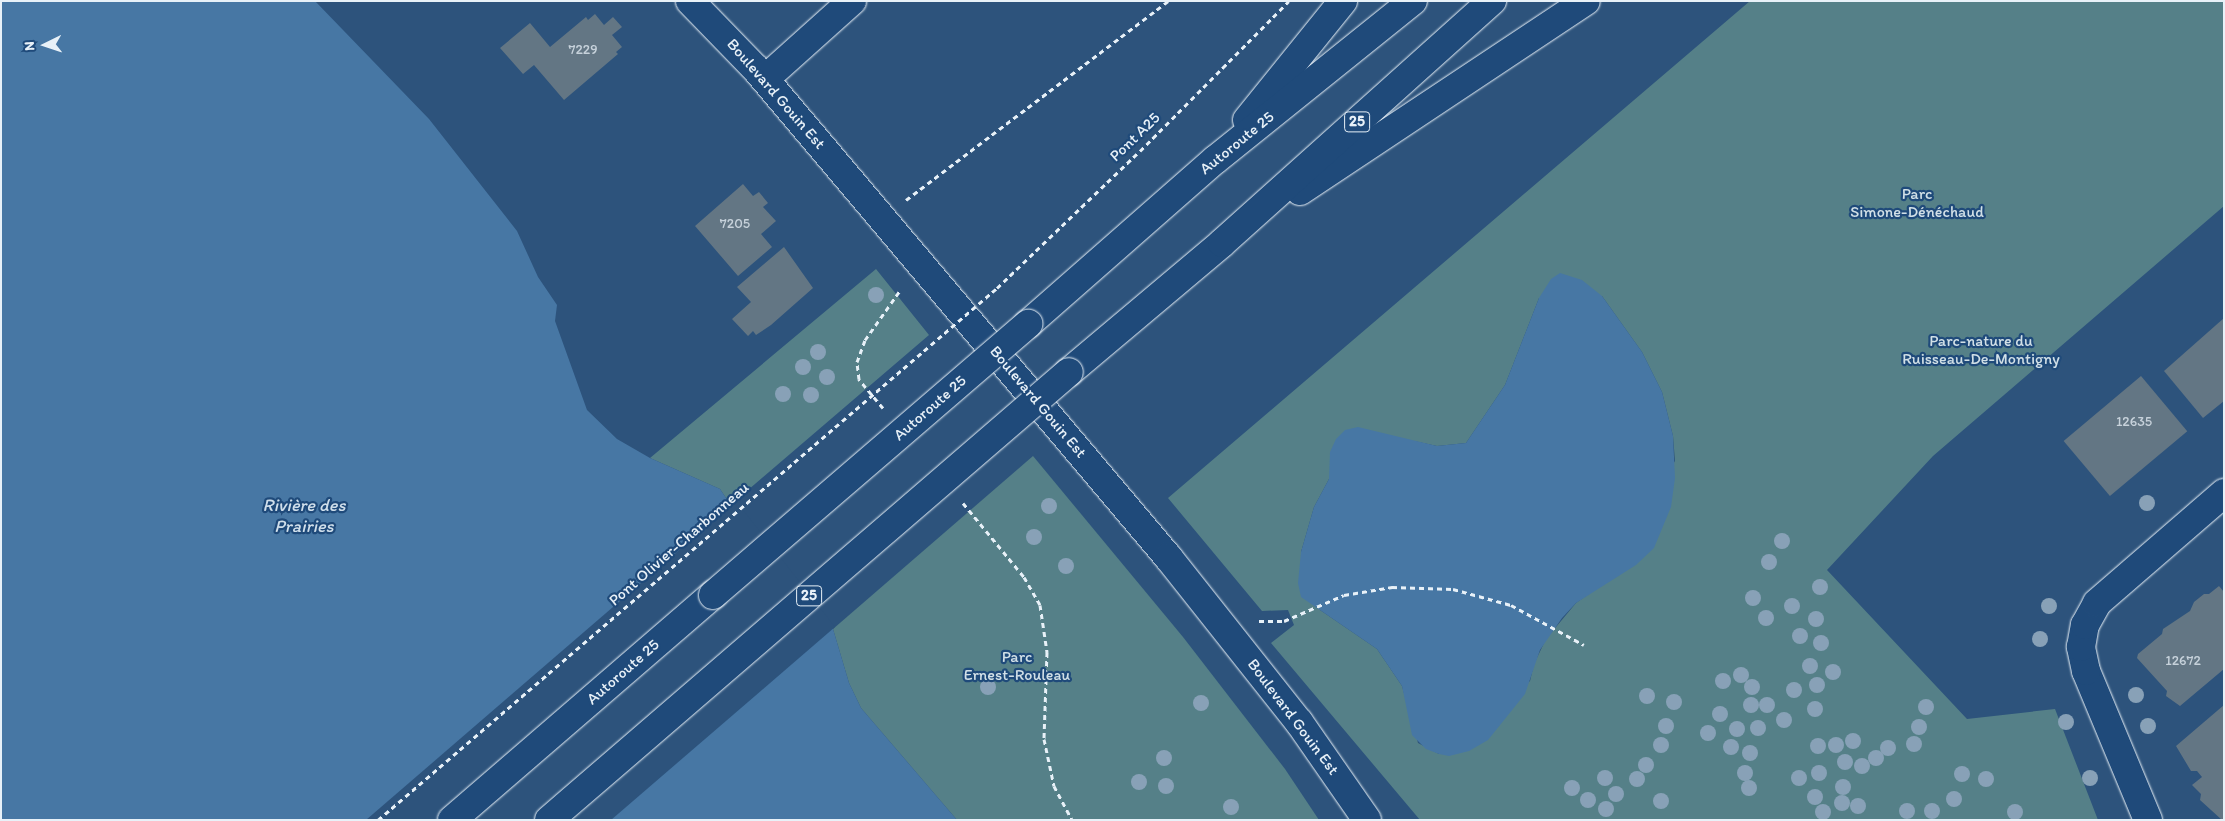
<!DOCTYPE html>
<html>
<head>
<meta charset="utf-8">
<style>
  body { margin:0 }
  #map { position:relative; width:2225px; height:821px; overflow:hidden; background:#2d537c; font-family:Itim,sans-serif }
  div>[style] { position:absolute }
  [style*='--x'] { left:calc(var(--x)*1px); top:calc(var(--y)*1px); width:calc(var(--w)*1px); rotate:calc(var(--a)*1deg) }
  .green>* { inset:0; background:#558088 }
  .water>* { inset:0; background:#4777a4 }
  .pier>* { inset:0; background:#2d537c }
  .building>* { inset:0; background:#637684; transform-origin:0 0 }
  .path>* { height:3px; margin-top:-1.5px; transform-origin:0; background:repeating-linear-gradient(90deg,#e8f1f8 0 5px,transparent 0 9px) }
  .roads { filter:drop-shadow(0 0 1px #e8f1f8) drop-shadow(0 0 1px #e8f1f8) }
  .minor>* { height:28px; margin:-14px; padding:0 14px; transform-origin:14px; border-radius:14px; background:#1f4a7a }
  .highway>* { height:28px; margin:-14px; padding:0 14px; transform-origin:14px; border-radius:14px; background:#1f4a7a }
  .path-bridge>* { height:3px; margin-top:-1.5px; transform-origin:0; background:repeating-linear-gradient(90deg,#e8f1f8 0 5px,transparent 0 9px) }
  .bridges { filter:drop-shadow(0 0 1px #e8f1f8) drop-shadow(0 0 1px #e8f1f8) }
  .highway-bridge>* { height:28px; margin:-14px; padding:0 14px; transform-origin:14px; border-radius:14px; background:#1f4a7a }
  .trees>* { width:16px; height:16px; margin:-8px; border-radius:50%; background:#88a1b7 }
  span { translate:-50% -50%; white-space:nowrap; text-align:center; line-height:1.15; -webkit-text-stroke:4.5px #1f4a7a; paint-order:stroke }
  .number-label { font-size:14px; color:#c7d2db }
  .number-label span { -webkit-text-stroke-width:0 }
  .shield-label span { padding:1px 4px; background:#1f4a7a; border:1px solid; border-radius:4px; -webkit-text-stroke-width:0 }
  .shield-label { font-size:15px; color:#e8f1f8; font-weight:700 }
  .street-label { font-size:16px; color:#e8f1f8 }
  .park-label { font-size:16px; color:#d2e0e7 }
  .water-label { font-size:18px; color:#d0dfeb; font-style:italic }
  .frame { position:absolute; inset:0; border:2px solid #e8f1f8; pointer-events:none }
  .north { position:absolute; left:20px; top:20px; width:50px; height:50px; -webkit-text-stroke:4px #1f4a7a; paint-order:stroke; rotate:266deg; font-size:14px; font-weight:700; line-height:20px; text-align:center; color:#e8f1f8 }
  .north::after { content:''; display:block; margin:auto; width:18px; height:22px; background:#e8f1f8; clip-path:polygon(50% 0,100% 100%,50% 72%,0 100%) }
</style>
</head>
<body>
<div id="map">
  <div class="green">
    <div style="clip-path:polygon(evenodd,1750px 1px,2224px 1px,2224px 206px,1933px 456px,1827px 570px,1967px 719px,2055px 709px,2098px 820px,1420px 820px,1271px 643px,1294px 625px,1288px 610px,1262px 611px,1168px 498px,1750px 1px,1602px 296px,1642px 352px,1662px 392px,1673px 436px,1675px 461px,1594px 590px,1576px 603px,1546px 639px,1534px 664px,1530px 681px,1439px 754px,1418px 743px,1402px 686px,1377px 649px,1320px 610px,1301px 552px,1314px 507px,1329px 479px,1414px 441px,1437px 446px,1466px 443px,1505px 385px,1539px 298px,1602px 296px)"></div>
    <div style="clip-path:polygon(876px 269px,929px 335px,734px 502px,726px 498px,720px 489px,650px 458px)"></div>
    <div style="clip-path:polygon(1033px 456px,1183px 637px,1285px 769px,1319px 820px,957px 820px,861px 708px,849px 683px,833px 629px)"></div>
  </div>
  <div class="water">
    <div style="clip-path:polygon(1px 1px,315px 1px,429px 119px,517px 231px,538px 277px,557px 305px,555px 321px,587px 410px,617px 439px,650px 458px,720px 489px,726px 498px,734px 502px,833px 629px,849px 683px,861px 708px,957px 820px,1px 820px)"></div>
    <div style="clip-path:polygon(1560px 273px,1582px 280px,1602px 296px,1642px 352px,1662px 392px,1673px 436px,1675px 478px,1671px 507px,1654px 548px,1636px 565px,1576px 603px,1562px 618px,1540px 650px,1525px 694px,1488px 740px,1469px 751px,1449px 756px,1439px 754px,1426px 749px,1412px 735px,1402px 686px,1377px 649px,1301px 597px,1298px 583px,1301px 552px,1314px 507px,1329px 479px,1330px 452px,1336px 439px,1345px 430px,1358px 427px,1437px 446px,1466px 443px,1505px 385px,1539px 298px,1551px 279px)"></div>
  </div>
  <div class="pier">
    <div style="clip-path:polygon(736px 501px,835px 627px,611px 820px,366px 820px)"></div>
  </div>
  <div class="building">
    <div style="clip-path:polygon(595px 14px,604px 25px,613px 17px,622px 27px,612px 35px,622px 47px,616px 52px,618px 54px,564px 100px,534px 65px,523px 74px,500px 48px,530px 23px,550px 47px,586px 17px,588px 20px)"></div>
    <div style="clip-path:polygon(743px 184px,753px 196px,759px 192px,768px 203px,763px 207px,776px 221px,761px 234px,772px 247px,738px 276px,695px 226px)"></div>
    <div style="clip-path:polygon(784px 247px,813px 288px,771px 325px,756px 335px,753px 331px,748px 336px,732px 319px,751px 302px,737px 287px)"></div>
    <div style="clip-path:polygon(2224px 318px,2224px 401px,2203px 418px,2164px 371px)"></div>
    <div style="left:2141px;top:376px;width:72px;height:101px;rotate:50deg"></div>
    <div style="clip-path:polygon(2219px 586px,2224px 592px,2224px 669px,2180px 706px,2166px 696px,2167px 691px,2137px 658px,2138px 654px,2162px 634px,2163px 629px,2190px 611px,2194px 602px,2204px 594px,2209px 594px)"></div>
    <div style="clip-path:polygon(2224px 705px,2224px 818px,2222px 820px,2200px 800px,2201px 794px,2192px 785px,2202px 777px,2197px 771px,2191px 771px,2176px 746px)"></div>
  </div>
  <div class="path">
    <div style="--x:906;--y:200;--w:329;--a:-37.2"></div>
    <div style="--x:997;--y:288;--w:198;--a:-43.8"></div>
    <div style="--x:1140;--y:151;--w:211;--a:-45.2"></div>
    <div style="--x:883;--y:408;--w:38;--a:-130"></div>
    <div style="--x:859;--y:379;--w:17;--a:-97"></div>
    <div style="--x:857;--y:362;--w:23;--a:-70"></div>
    <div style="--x:865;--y:340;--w:62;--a:-54.8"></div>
    <div style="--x:963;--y:503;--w:96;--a:50.5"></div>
    <div style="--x:1024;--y:577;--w:32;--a:60"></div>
    <div style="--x:1040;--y:605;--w:48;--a:81.5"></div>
    <div style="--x:1047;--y:652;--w:87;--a:92"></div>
    <div style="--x:1044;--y:739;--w:48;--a:78"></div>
    <div style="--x:1054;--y:786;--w:38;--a:62"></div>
    <div style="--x:1259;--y:621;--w:25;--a:0"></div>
    <div style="--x:1284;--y:621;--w:65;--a:-23.4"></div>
    <div style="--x:1344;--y:595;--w:49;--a:-9.5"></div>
    <div style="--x:1392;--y:587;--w:61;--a:1.9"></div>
    <div style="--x:1453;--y:589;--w:60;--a:15.4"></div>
    <div style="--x:1511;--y:605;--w:83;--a:28.7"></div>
  </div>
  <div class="roads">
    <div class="minor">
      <div style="--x:690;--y:1;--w:95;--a:45.9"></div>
      <div style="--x:756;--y:69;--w:639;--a:49.83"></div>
      <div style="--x:1168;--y:557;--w:211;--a:51.6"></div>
      <div style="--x:1299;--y:722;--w:119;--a:55.2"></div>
      <div style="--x:765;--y:79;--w:117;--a:-41.9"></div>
      <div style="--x:2148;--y:820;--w:161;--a:-112.6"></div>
      <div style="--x:2086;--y:671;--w:25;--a:-102"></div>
      <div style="--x:2081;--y:647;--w:22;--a:-80"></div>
      <div style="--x:2085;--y:625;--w:25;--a:-61"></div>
      <div style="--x:2097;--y:603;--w:168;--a:-40.9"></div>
    </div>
    <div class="highway">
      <div style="--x:1247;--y:120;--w:153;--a:-51.1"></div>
      <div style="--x:1300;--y:191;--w:343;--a:-33.6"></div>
      <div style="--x:1028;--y:324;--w:249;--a:-41.3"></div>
      <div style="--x:1215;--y:160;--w:254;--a:-38.8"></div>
      <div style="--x:1069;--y:372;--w:200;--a:-40.1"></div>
      <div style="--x:1222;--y:243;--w:363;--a:-41.9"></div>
      <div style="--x:452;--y:820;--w:345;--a:-40.8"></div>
    </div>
  </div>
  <div class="path-bridge">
    <div style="--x:378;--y:820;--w:816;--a:-40.68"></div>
  </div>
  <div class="bridges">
    <div class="highway-bridge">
      <div style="--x:713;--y:595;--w:416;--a:-40.7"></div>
      <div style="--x:549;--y:820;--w:686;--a:-40.75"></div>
    </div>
  </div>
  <div class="trees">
    <div style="left:876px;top:295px"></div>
    <div style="left:818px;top:352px"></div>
    <div style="left:803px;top:367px"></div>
    <div style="left:827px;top:377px"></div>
    <div style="left:783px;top:394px"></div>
    <div style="left:811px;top:395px"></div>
    <div style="left:2147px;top:503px"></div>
    <div style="left:1049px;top:506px"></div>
    <div style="left:1034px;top:537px"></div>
    <div style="left:1782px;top:541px"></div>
    <div style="left:1769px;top:562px"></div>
    <div style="left:1066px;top:566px"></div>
    <div style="left:1820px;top:587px"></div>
    <div style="left:1753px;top:598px"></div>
    <div style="left:1792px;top:606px"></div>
    <div style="left:2049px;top:606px"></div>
    <div style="left:1766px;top:618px"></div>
    <div style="left:1816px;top:619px"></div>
    <div style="left:1800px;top:636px"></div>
    <div style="left:2040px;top:639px"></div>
    <div style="left:1821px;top:643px"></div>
    <div style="left:1810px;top:666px"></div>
    <div style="left:1833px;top:672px"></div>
    <div style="left:1741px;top:675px"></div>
    <div style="left:1723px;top:681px"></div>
    <div style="left:1817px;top:685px"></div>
    <div style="left:988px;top:687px"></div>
    <div style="left:1752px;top:687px"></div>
    <div style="left:1794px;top:690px"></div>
    <div style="left:2136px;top:695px"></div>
    <div style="left:1647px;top:696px"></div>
    <div style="left:1674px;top:702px"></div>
    <div style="left:1201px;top:703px"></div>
    <div style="left:1751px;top:705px"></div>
    <div style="left:1767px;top:705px"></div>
    <div style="left:1926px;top:707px"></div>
    <div style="left:1815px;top:709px"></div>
    <div style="left:1720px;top:714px"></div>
    <div style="left:1784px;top:720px"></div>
    <div style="left:2066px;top:722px"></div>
    <div style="left:1666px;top:726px"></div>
    <div style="left:2148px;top:726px"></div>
    <div style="left:1919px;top:727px"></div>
    <div style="left:1758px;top:728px"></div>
    <div style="left:1737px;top:729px"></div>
    <div style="left:1708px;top:733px"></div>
    <div style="left:1853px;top:741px"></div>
    <div style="left:1914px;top:744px"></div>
    <div style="left:1661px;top:745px"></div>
    <div style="left:1836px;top:745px"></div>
    <div style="left:1818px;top:746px"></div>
    <div style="left:1731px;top:747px"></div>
    <div style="left:1888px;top:748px"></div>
    <div style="left:1750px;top:753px"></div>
    <div style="left:1164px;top:758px"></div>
    <div style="left:1876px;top:758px"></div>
    <div style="left:1845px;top:762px"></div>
    <div style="left:1646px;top:765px"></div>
    <div style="left:1862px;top:766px"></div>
    <div style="left:1745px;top:773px"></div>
    <div style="left:1819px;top:773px"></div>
    <div style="left:1962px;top:774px"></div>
    <div style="left:1605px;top:778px"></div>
    <div style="left:1799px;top:778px"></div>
    <div style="left:2090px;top:778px"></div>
    <div style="left:1637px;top:779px"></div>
    <div style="left:1986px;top:779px"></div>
    <div style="left:1139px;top:782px"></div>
    <div style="left:1166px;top:786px"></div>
    <div style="left:1843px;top:787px"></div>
    <div style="left:1572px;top:788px"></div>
    <div style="left:1749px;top:788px"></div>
    <div style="left:1616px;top:794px"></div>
    <div style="left:1815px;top:797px"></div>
    <div style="left:1954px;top:799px"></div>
    <div style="left:1588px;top:800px"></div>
    <div style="left:1661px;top:801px"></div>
    <div style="left:1842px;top:803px"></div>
    <div style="left:1858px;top:806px"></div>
    <div style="left:1231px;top:807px"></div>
    <div style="left:1606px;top:809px"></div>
    <div style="left:1907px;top:811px"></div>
    <div style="left:1932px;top:811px"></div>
    <div style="left:1823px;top:812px"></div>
    <div style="left:2015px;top:812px"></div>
  </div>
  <div class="number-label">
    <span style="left:583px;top:50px">7229</span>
    <span style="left:735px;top:224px">7205</span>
    <span style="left:2134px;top:422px">12635</span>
    <span style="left:2183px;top:661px">12672</span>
  </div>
  <div class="shield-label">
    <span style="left:1357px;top:122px">25</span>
    <span style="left:809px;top:596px">25</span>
  </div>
  <div class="street-label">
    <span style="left:776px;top:94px;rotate:49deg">Boulevard Gouin Est</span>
    <span style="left:1135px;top:137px;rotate:-44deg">Pont A25</span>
    <span style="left:1237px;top:143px;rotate:-39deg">Autoroute 25</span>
    <span style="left:1038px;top:402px;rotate:50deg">Boulevard Gouin Est</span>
    <span style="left:930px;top:408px;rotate:-41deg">Autoroute 25</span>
    <span style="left:679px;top:544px;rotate:-41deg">Pont Olivier-Charbonneau</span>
    <span style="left:623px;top:672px;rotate:-41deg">Autoroute 25</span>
    <span style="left:1293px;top:717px;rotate:53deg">Boulevard Gouin Est</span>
  </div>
  <div class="park-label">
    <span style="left:1917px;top:203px">Parc<br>Simone-Dénéchaud</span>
    <span style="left:1981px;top:350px">Parc-nature du<br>Ruisseau-De-Montigny</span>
    <span style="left:1017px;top:666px">Parc<br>Ernest-Rouleau</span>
  </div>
  <div class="water-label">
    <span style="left:304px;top:516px">Rivière des<br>Prairies</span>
  </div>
  <div class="frame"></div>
  <div class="north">N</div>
</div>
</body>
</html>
